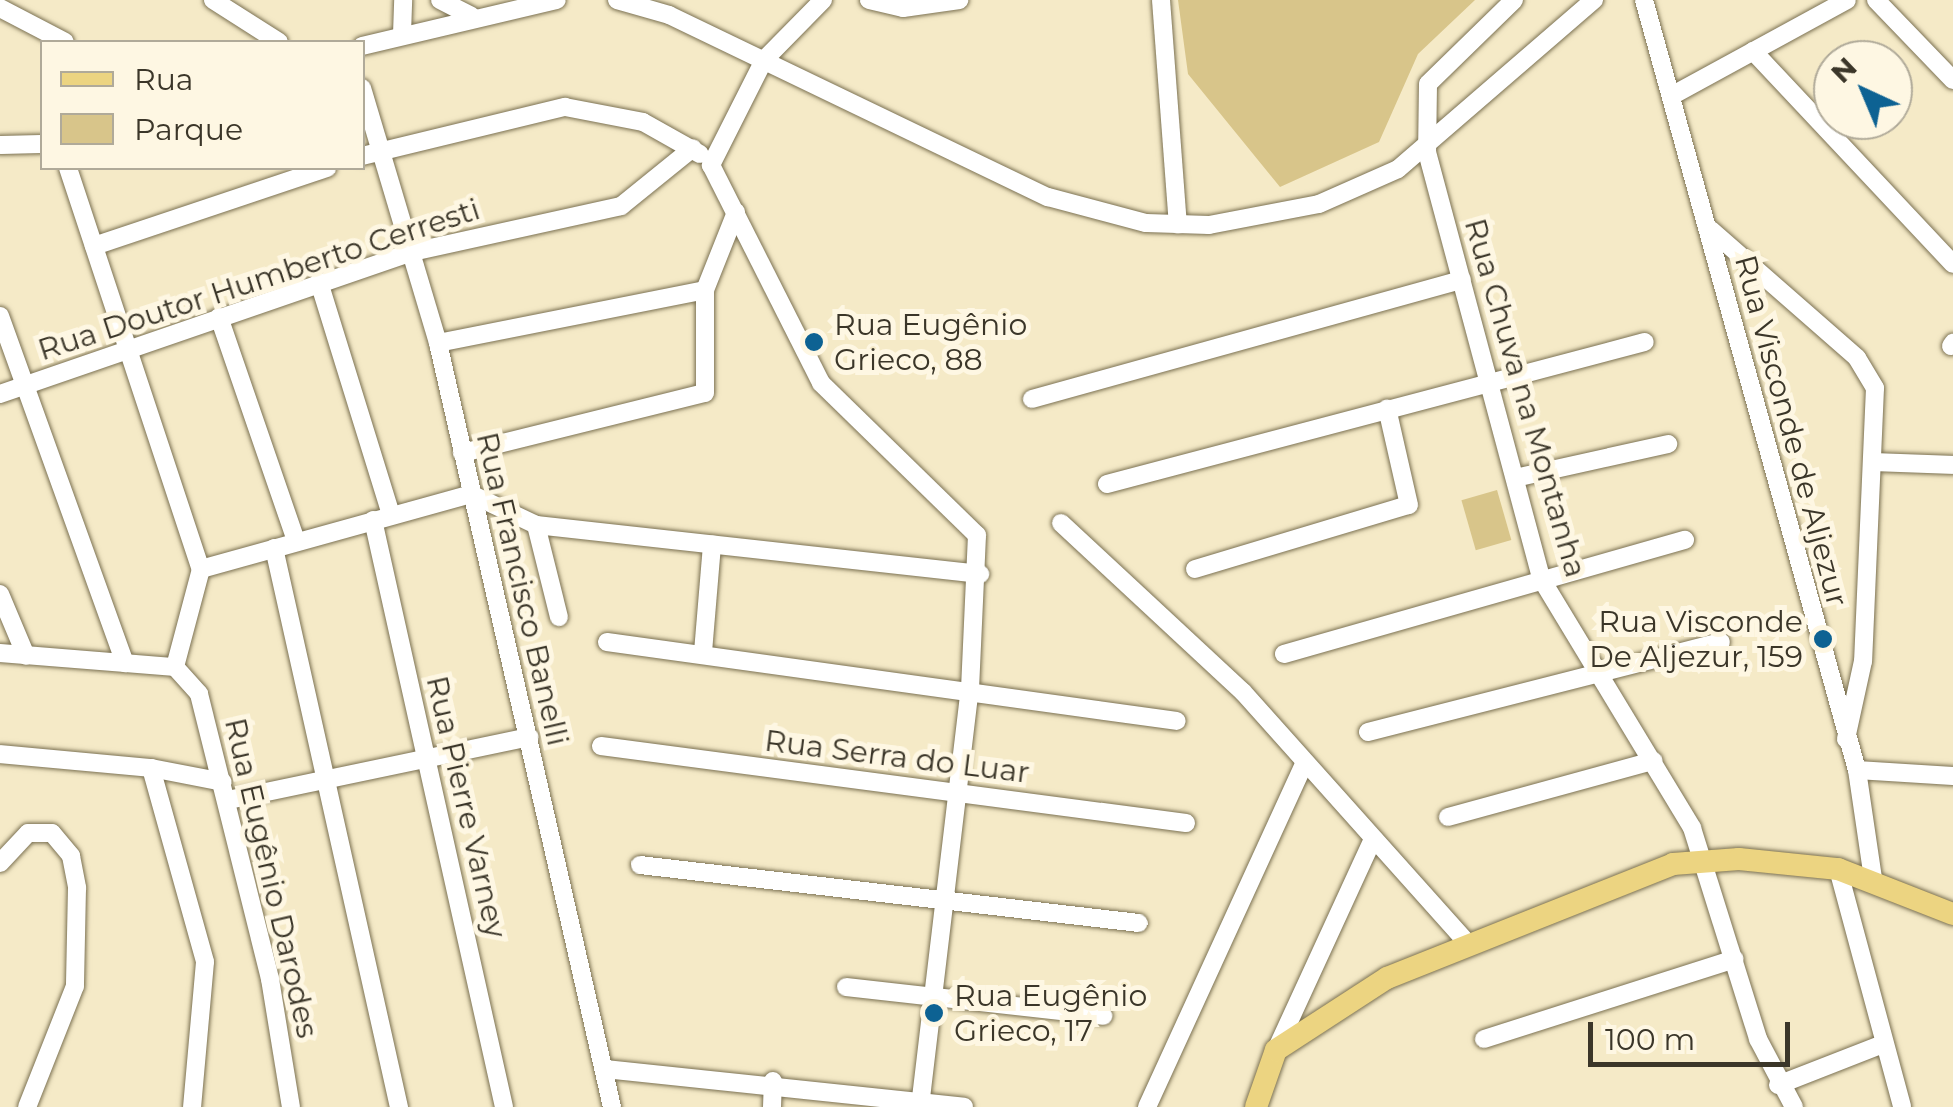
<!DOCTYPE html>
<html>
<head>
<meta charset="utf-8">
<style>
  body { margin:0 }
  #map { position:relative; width:1953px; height:1107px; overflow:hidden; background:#f5eac7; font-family:Montserrat,sans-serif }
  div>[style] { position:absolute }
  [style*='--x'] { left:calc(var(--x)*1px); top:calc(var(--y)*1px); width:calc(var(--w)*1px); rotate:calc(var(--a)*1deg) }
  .green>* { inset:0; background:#d8c58a; transform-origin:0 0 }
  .roads { filter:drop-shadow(0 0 2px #7b7152) drop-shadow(0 0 2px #7b7152) }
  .minor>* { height:18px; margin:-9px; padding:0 9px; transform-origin:9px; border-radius:9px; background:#fff }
  .major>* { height:22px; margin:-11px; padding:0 11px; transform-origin:11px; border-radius:11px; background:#ecd481 }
  .dots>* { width:28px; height:28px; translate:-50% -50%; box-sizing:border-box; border:5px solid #fef7e3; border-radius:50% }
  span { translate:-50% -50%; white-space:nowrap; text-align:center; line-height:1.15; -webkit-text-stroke:10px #fef7e3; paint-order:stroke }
  .street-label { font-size:30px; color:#3b3629 }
  .poi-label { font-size:30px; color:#3b3629 }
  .left { translate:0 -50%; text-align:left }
  .right { translate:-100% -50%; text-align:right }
  .legend { position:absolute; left:40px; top:40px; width:325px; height:130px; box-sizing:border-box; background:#fef7e3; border:2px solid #b0aa99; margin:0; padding:12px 18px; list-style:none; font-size:30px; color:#3b3629 }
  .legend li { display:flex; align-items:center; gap:20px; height:50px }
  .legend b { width:50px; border:2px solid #b0aa99 }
  .north { position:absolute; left:1813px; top:40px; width:100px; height:100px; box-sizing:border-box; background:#fef7e3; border:2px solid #b0aa99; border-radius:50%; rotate:316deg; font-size:28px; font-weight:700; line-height:40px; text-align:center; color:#3b3629 }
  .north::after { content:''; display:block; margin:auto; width:35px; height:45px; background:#0d6293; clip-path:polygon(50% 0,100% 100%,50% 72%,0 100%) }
  .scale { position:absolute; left:1588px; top:1022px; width:202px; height:45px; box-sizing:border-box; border:5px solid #3b3629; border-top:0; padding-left:12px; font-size:30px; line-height:35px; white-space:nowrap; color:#3b3629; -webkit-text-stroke:8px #fef7e3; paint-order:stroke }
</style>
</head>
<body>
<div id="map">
  <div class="green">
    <div style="clip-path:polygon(1178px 0,1475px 0,1418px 54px,1379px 142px,1280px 187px,1188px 74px)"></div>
    <div style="left:1497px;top:490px;width:52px;height:37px;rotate:74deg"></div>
  </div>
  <div class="roads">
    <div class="minor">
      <div style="--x:213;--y:0;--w:78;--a:32.5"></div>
      <div style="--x:440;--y:0;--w:35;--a:27"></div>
      <div style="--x:617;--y:0;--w:54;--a:16.1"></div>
      <div style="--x:669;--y:15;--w:420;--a:25.7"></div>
      <div style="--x:1048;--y:197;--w:101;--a:14.9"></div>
      <div style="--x:1146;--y:223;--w:63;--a:1.8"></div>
      <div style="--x:1209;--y:225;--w:112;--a:-10.8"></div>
      <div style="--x:1319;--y:204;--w:86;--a:-23.9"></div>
      <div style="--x:1398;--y:169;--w:259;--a:-40.8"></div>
      <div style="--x:823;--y:0;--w:84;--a:134.5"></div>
      <div style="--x:764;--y:60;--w:118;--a:116.8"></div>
      <div style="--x:711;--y:165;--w:244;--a:63.2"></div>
      <div style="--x:821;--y:383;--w:218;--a:44.3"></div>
      <div style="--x:977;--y:535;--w:152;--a:92.6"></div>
      <div style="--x:970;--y:687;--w:416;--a:96.8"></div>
      <div style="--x:869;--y:0;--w:35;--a:13"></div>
      <div style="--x:903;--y:8;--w:57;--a:-8.1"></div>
      <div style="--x:1161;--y:0;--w:225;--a:85.7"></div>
      <div style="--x:1514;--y:0;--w:120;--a:135.7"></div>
      <div style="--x:1428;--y:84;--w:68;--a:90.8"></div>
      <div style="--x:1427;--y:152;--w:443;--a:75"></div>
      <div style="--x:1542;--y:580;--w:290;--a:58.8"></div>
      <div style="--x:1692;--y:828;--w:221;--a:72.6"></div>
      <div style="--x:1758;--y:1039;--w:77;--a:62.1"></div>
      <div style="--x:1644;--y:0;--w:799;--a:74.54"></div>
      <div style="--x:1857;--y:770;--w:109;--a:81.6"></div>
      <div style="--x:1876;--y:0;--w:111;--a:46.1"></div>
      <div style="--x:0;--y:8;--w:73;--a:27.6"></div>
      <div style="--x:402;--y:34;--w:34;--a:-88"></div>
      <div style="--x:362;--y:46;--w:200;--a:-13.3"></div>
      <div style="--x:1753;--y:51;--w:292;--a:46.8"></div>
      <div style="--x:362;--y:88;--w:266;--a:73.4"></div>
      <div style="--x:438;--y:343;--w:784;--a:77.17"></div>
      <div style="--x:1673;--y:95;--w:198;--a:-28.6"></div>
      <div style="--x:0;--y:145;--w:42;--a:-1.4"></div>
      <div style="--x:362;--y:156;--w:209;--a:-13.6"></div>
      <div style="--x:565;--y:107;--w:79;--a:10.9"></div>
      <div style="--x:643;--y:122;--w:65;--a:29.3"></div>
      <div style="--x:68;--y:168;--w:422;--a:71.7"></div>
      <div style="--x:201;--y:569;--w:101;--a:104.9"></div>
      <div style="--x:1711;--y:230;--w:194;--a:41.2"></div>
      <div style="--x:1857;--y:358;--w:35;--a:59"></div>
      <div style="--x:1875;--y:388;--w:273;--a:92.5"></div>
      <div style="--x:1863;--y:661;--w:80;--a:102.3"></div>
      <div style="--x:94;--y:246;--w:246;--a:-18.5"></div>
      <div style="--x:319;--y:282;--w:244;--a:72.8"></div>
      <div style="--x:0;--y:316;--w:369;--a:70.2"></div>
      <div style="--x:219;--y:317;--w:237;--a:71"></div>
      <div style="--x:438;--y:343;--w:272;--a:-11.2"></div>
      <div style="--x:1951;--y:346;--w:4;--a:-56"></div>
      <div style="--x:0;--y:394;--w:436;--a:-19"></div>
      <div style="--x:412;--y:252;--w:214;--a:-12.4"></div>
      <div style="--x:621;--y:206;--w:92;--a:-38.9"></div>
      <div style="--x:1032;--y:399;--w:446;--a:-15.5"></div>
      <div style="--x:462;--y:453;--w:250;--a:-13.9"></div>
      <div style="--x:705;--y:393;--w:103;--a:-90"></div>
      <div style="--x:705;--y:290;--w:84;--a:-68.3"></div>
      <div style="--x:1875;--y:462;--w:78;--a:2.2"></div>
      <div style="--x:1515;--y:478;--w:157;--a:-12.5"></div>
      <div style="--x:1107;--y:484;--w:556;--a:-14.79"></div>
      <div style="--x:373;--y:520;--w:601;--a:77.42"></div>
      <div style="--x:1061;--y:523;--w:248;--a:42.9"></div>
      <div style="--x:1243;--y:692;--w:334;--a:48.2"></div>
      <div style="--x:536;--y:525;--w:447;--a:6.3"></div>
      <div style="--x:274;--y:548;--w:573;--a:77.4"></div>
      <div style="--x:201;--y:569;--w:280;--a:-15.5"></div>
      <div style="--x:471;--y:494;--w:72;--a:25.5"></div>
      <div style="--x:536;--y:525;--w:95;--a:76"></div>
      <div style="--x:1195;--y:569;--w:223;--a:-16.7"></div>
      <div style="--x:1409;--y:505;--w:99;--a:-102.8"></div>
      <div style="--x:0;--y:594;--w:67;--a:67.2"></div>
      <div style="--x:607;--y:642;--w:575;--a:7.89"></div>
      <div style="--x:703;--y:652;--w:108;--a:-85.2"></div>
      <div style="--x:0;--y:653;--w:176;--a:4.6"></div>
      <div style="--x:175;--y:667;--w:36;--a:48"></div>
      <div style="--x:199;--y:694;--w:294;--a:76"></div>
      <div style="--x:270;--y:979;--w:130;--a:80.7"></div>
      <div style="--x:1284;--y:654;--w:417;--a:-15.9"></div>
      <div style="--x:1368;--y:732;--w:364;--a:-14.3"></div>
      <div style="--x:601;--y:746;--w:590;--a:7.5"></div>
      <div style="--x:0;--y:754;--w:152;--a:5.3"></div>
      <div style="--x:151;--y:768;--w:201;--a:74.4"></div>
      <div style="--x:205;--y:962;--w:146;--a:95.1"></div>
      <div style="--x:151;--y:768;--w:73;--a:11"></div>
      <div style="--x:1857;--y:770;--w:96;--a:3.6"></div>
      <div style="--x:228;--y:800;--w:308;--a:-11.8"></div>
      <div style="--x:1448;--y:817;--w:213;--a:-15.3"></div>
      <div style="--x:0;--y:863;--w:41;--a:-47"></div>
      <div style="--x:28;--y:833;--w:24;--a:0"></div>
      <div style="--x:52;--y:833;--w:30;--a:50"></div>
      <div style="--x:71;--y:856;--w:33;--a:79"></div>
      <div style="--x:77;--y:888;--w:98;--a:91.2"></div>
      <div style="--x:75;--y:986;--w:130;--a:111.6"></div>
      <div style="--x:640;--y:865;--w:502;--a:6.63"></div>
      <div style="--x:1838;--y:869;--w:246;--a:74.9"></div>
      <div style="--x:846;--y:987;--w:259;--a:6.4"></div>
      <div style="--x:1484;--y:1039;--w:263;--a:-17.7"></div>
      <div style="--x:1276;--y:1050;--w:228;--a:-65.3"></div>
      <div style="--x:605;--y:1069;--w:361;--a:6"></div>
      <div style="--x:1778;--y:1085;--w:113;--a:-21.3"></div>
      <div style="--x:772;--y:1107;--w:26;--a:-88"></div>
      <div style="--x:1147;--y:1107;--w:377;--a:-65.4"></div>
    </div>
    <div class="major">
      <div style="--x:1256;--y:1107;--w:60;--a:-70.7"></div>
      <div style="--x:1276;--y:1050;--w:132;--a:-33"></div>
      <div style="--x:1387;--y:978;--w:308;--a:-21.7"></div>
      <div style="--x:1673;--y:864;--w:66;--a:-4.3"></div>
      <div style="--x:1739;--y:859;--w:100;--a:5.8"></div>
      <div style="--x:1838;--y:869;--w:123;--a:21.4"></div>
    </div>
  </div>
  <div class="dots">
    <div style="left:814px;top:342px;background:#0d6293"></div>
    <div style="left:1823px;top:639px;background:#0d6293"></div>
    <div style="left:934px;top:1013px;background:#0d6293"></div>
  </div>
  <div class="street-label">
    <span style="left:259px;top:280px;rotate:-18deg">Rua Doutor Humberto Cerresti</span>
    <span style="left:1525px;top:398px;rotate:74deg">Rua Chuva na Montanha</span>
    <span style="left:1791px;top:431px;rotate:75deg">Rua Visconde de Aljezur</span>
    <span style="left:522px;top:589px;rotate:77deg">Rua Francisco Banelli</span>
    <span style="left:897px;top:757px;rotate:7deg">Rua Serra do Luar</span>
    <span style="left:466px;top:807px;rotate:77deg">Rua Pierre Varney</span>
    <span style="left:271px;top:878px;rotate:77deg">Rua Eugênio Darodes</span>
  </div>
  <div class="poi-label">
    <span class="left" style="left:834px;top:342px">Rua Eugênio<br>Grieco, 88</span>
    <span class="right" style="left:1803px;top:639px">Rua Visconde<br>De Aljezur, 159</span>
    <span class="left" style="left:954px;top:1013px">Rua Eugênio<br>Grieco, 17</span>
  </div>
  <ul class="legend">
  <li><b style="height:12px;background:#ecd481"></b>Rua</li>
  <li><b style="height:28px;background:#d8c58a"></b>Parque</li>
  </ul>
  <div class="north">N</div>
  <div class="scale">100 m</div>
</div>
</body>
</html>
